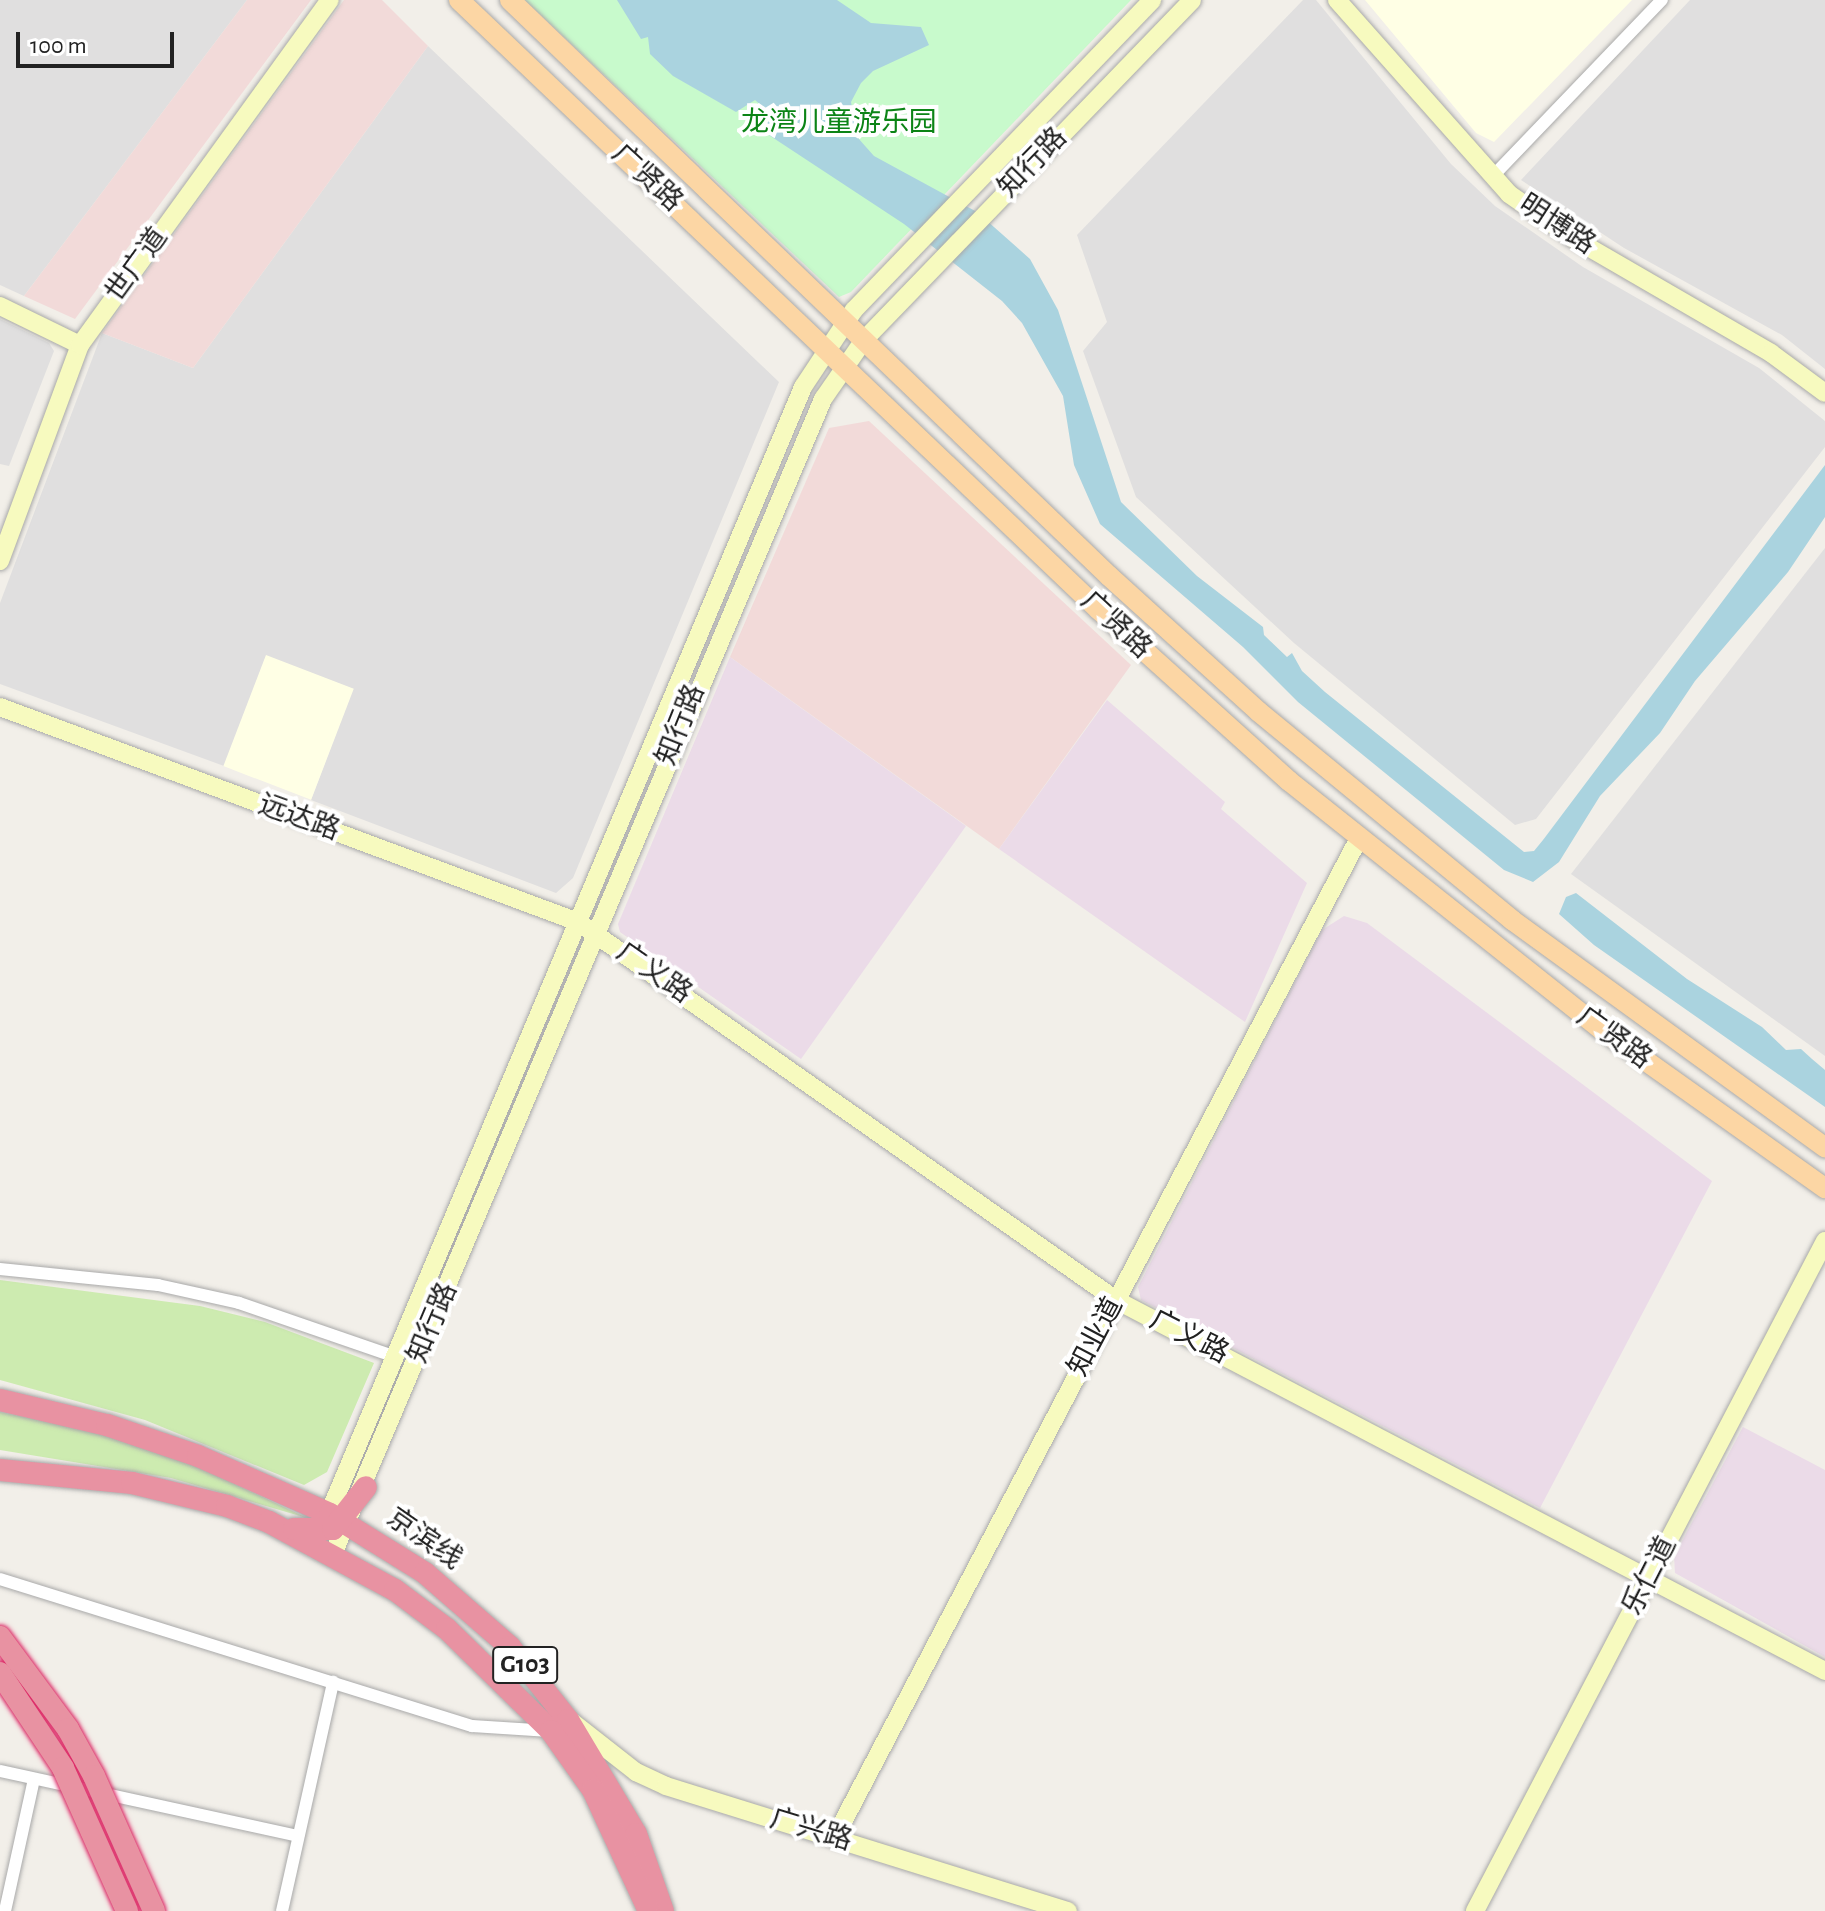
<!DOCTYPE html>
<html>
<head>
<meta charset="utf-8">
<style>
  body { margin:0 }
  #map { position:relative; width:1825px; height:1911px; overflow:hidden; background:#f2efe9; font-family:"Alegreya Sans","Noto Sans SC",sans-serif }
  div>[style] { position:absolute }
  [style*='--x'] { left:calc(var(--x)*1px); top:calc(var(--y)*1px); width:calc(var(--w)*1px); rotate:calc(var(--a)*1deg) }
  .residential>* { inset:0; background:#e0dfdf }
  .commercial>* { inset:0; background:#f2dad9 }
  .industrial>* { inset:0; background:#ebdbe8 }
  .education>* { inset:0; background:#ffffe5; transform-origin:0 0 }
  .grass>* { inset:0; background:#cdebb0 }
  .park>* { inset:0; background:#c8facc }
  .water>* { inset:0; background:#aad3df }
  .roads { filter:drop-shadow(0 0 2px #a9a9a9) drop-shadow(0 0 2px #a9a9a9) }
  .street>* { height:12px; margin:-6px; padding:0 6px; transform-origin:6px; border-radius:6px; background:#fff }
  .secondary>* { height:18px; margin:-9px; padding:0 9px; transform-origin:9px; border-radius:9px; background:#f7fabf }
  .primary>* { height:20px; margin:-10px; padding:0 10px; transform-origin:10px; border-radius:10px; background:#fcd6a4 }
  .highway>* { height:22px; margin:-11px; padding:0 11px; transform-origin:11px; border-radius:11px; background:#e892a2 }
  .bridges { filter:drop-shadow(0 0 2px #dc2a67) drop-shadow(0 0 2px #dc2a67) }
  .highway-bridge>* { height:22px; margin:-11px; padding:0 11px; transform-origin:11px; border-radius:11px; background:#e892a2 }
  span { translate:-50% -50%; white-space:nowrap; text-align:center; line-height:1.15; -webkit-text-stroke:8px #fff; paint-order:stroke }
  .shield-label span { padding:2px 6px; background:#fff; border:2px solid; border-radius:6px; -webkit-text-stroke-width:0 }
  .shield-label { font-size:26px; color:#222; font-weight:700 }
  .park-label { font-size:28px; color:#0c8416 }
  .street-label { font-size:28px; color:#222 }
  .scale { position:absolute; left:16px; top:32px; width:158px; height:36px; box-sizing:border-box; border:4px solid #222; border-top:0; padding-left:10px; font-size:24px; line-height:28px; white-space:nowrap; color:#222; -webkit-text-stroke:6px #fff; paint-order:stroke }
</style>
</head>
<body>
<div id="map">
  <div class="residential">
    <div style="clip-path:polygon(0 0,247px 0,24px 296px,0 285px)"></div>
    <div style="clip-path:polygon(1303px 0,1316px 0,1451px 164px,1495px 206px,1583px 267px,1759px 368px,1825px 421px,1825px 447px,1536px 819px,1515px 825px,1294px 643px,1136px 497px,1083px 351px,1107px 322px,1077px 235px)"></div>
    <div style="clip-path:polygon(1690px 0,1825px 0,1825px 369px,1782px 335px,1624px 248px,1521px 180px)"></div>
    <div style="clip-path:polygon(428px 46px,779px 382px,573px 878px,556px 893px,311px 800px,353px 689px,266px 656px,224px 766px,0 684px,0 603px,102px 333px,193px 368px)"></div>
    <div style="clip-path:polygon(0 319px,49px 343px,54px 351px,9px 466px,0 464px)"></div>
    <div style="clip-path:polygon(1825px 548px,1825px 1056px,1571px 874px)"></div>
  </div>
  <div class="commercial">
    <div style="clip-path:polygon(247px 0,311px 0,75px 319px,24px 296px)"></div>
    <div style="clip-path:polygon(344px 0,382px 0,428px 46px,193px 368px,102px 333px)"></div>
    <div style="clip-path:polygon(869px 421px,1131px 665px,999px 849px,730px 657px,829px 428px)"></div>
  </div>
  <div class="industrial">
    <div style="clip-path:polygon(730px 657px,966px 826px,801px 1059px,620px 932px,618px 924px)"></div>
    <div style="clip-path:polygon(1107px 700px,1225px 802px,1221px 809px,1307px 883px,1245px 1022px,999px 849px)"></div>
    <div style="clip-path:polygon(1344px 916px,1367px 923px,1712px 1181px,1540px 1508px,1141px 1300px,1138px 1287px,1322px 930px)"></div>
    <div style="clip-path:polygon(1743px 1427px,1825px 1470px,1825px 1657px,1675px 1573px,1674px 1556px)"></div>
  </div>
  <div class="education">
    <div style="clip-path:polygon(1365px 0,1632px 0,1494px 142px,1476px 133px)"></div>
    <div style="left:266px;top:655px;width:94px;height:119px;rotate:21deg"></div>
  </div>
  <div class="grass">
    <div style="clip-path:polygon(0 1280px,200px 1306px,265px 1322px,374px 1363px,327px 1472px,304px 1485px,145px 1420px,0 1380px)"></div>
    <div style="clip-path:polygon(0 1412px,88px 1430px,190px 1463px,307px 1518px,171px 1478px,0 1450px)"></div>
  </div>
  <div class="park">
    <div style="clip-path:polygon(525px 0,1131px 0,851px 292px,839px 297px)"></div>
  </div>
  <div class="water">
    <div style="clip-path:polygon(617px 0,837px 0,871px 23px,921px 27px,929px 45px,873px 71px,861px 83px,851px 102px,858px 138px,874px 156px,977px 212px,1030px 259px,1058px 310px,1121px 502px,1197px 576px,1263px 627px,1264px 635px,1287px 657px,1292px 653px,1302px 671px,1325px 692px,1524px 852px,1534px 851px,1543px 840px,1825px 465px,1825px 517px,1788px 572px,1695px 681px,1660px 733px,1600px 796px,1559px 862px,1533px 882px,1504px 870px,1298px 702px,1243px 647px,1100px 524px,1074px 465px,1063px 396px,1022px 323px,1002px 301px,904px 224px,755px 126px,763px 107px,755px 100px,736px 112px,673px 76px,650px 54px,648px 37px,641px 39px)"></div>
    <div style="clip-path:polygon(1576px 893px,1687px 979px,1762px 1027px,1786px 1050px,1801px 1049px,1812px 1059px,1825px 1070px,1825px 1107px,1594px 945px,1559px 914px,1566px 897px)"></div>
  </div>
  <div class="roads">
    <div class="street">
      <div style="--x:1493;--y:176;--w:244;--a:-46.2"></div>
      <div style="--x:0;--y:1269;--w:159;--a:5.8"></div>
      <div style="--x:158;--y:1285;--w:83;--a:12.5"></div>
      <div style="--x:239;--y:1303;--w:166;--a:19"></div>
      <div style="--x:0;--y:1579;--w:494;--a:17.3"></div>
      <div style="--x:472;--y:1726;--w:78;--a:3.7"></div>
      <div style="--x:0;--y:1771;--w:305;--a:12.3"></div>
      <div style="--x:5;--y:1911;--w:135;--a:-77.6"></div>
      <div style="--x:282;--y:1911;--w:235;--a:-77.4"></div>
    </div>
    <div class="secondary">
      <div style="--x:1337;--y:0;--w:259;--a:48.4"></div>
      <div style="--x:1509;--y:194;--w:75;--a:34.7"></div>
      <div style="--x:1571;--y:237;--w:231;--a:30.1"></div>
      <div style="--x:1771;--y:353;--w:67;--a:36.5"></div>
      <div style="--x:0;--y:306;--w:89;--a:26"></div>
      <div style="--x:0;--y:561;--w:230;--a:-69.7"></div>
      <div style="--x:80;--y:345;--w:426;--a:-54.1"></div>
      <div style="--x:0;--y:707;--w:617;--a:20.4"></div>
      <div style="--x:578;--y:922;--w:658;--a:35.09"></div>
      <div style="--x:1116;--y:1300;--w:800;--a:27.62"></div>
      <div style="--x:324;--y:1525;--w:1235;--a:-67.17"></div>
      <div style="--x:803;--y:387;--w:92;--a:-56.5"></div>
      <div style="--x:854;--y:310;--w:430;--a:-46.1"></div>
      <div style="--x:333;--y:1554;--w:1255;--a:-67.01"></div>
      <div style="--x:823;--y:399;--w:72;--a:-55.2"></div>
      <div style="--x:864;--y:340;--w:472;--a:-46"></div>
      <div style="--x:571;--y:1721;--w:83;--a:38.1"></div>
      <div style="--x:636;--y:1772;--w:33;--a:25"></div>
      <div style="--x:666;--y:1786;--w:421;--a:17.3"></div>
      <div style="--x:835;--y:1837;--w:1128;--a:-62.32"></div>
      <div style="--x:1475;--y:1911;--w:756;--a:-62.42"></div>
    </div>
    <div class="primary">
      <div style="--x:459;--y:0;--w:883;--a:43.62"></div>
      <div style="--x:1098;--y:609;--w:257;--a:42"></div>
      <div style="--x:1289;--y:781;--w:399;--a:38.5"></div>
      <div style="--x:1601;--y:1029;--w:275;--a:35.4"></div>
      <div style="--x:510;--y:0;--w:831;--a:43.88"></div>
      <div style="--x:1109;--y:576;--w:202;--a:42.2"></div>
      <div style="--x:1259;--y:712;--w:328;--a:39.4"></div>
      <div style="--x:1512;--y:920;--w:387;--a:36"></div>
    </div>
    <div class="highway">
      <div style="--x:0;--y:1400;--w:110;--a:13.2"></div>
      <div style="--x:107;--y:1425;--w:96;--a:18.8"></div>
      <div style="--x:198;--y:1456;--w:144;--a:23.7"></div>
      <div style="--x:330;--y:1514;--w:112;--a:31.8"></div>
      <div style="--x:425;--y:1573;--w:113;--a:41"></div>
      <div style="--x:510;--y:1647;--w:93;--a:51.5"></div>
      <div style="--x:568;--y:1720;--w:133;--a:59.2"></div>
      <div style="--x:636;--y:1834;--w:82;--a:70.7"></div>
      <div style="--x:0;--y:1470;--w:133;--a:5.6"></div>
      <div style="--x:132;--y:1483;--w:98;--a:13.6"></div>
      <div style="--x:227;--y:1506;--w:45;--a:20.9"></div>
      <div style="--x:269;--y:1522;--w:143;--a:28.4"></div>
      <div style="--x:395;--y:1590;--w:65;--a:36.9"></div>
      <div style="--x:447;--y:1629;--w:146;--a:44.4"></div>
      <div style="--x:551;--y:1731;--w:72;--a:54.6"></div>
      <div style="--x:593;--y:1790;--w:129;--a:65.2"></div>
      <div style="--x:294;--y:1529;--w:39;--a:0"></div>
      <div style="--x:333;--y:1529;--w:53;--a:-51.8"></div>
    </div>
  </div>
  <div class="bridges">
    <div class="highway-bridge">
      <div style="--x:0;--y:1637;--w:114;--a:53.5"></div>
      <div style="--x:68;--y:1729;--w:54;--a:61"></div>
      <div style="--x:94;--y:1776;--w:148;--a:66"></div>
      <div style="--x:0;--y:1673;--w:114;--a:56.4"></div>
      <div style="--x:63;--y:1768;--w:157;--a:65.9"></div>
    </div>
  </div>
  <div class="shield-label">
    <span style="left:525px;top:1665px">G103</span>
  </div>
  <div class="park-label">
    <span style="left:839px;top:123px">龙湾儿童游乐园</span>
  </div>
  <div class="street-label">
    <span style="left:1033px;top:163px;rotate:-46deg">知行路</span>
    <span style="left:647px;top:178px;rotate:43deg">广贤路</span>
    <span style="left:1557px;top:225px;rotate:33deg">明博路</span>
    <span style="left:137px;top:265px;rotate:-54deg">世广道</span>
    <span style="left:1116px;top:625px;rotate:43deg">广贤路</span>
    <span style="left:681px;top:725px;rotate:-68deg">知行路</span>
    <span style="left:299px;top:818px;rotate:20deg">远达路</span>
    <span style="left:654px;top:973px;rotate:35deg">广义路</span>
    <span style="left:1614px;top:1038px;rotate:36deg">广贤路</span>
    <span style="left:433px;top:1323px;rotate:-67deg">知行路</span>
    <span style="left:1096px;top:1337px;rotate:-62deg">知业道</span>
    <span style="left:1189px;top:1337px;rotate:27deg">广义路</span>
    <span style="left:424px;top:1539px;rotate:35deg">京滨线</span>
    <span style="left:1650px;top:1576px;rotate:-63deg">乐仁道</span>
    <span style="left:811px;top:1830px;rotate:17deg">广兴路</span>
  </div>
  <div class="scale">100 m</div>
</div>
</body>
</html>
